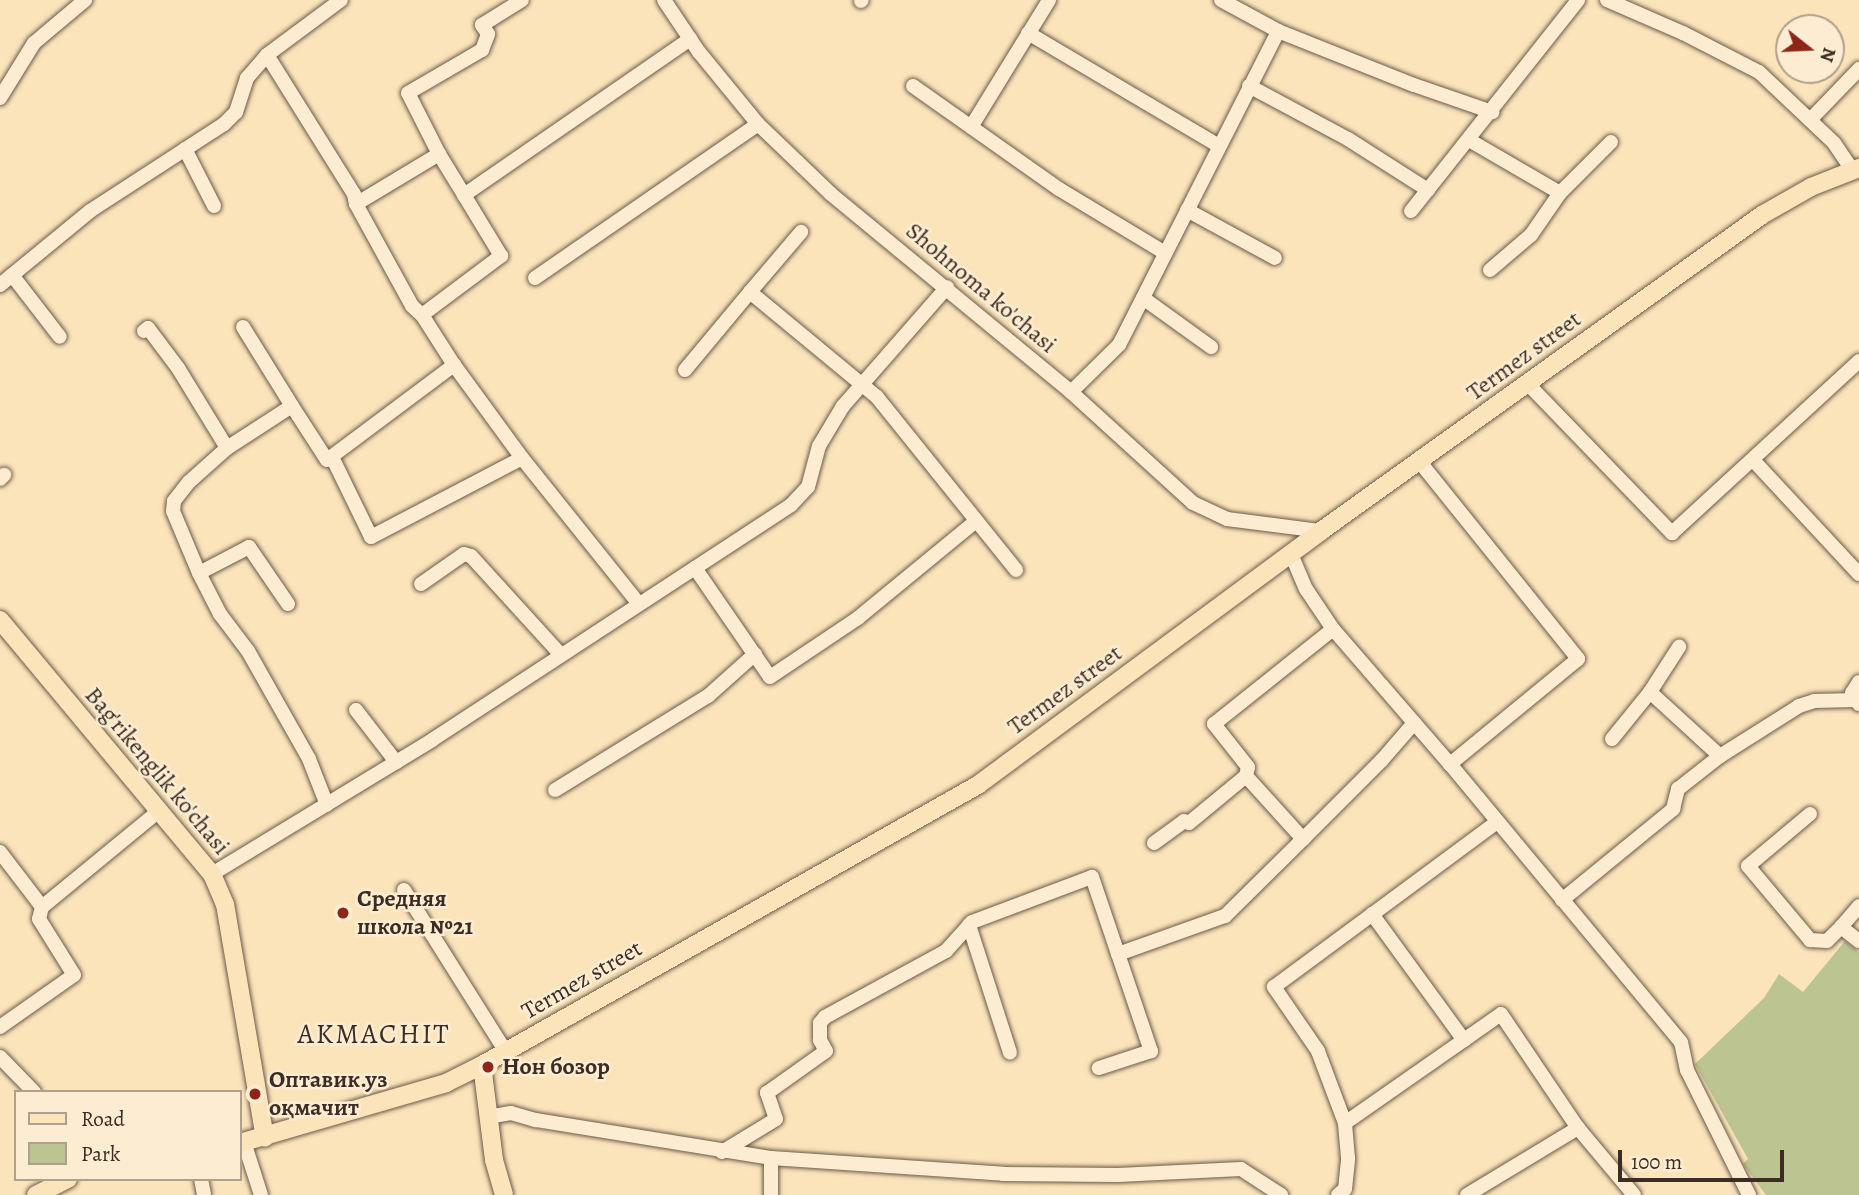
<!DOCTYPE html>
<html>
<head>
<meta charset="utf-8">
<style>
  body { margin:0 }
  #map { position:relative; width:1859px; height:1195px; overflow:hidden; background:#fbe4ba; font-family:Alegreya,serif }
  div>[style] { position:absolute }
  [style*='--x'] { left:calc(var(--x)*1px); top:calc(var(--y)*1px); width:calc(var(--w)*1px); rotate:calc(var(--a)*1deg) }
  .green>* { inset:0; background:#bcc592 }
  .roads { filter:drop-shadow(0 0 2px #6b5a4a) drop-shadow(0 0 2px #6b5a4a) }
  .minor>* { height:14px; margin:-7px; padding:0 7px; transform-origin:7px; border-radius:7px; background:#fcedd2 }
  .major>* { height:18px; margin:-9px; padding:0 9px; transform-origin:9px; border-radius:9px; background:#fbe4ba }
  .dots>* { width:19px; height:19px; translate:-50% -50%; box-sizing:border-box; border:4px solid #fcedd2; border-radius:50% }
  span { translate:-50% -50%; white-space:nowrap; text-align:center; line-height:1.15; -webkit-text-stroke:5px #fcedd2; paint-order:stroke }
  .street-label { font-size:24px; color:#3b2c24 }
  .poi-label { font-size:24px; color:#3b2c24; font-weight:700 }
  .left { translate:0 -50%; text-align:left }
  .quarter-label { font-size:28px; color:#3b2c24; letter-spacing:2px }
  .legend { position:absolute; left:14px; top:1090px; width:228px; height:91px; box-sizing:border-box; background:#fcedd2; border:2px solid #afa08c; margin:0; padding:9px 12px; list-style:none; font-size:21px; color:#3b2c24 }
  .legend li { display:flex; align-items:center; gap:14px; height:35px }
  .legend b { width:35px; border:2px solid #afa08c }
  .north { position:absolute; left:1775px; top:14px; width:70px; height:70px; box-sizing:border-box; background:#fcedd2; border:2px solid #afa08c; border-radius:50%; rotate:108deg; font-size:19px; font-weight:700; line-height:28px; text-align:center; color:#3b2c24 }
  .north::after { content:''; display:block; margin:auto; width:24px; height:32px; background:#8f2418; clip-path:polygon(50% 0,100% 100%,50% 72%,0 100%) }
  .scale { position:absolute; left:1618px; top:1150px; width:166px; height:32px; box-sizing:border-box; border:4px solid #3b2c24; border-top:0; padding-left:9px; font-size:21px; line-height:24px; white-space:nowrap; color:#3b2c24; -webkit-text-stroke:5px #fcedd2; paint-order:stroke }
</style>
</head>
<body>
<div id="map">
  <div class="green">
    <div style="clip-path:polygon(1845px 941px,1859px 952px,1859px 1195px,1766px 1195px,1743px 1164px,1748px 1159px,1695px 1064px,1764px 998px,1779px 974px,1803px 992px)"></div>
  </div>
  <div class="roads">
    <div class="minor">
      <div style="--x:664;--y:0;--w:63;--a:56.1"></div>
      <div style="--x:699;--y:52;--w:93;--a:50.7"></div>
      <div style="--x:758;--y:124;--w:101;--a:43.8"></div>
      <div style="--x:831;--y:194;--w:311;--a:39.5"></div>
      <div style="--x:1071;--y:392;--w:165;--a:42.3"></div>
      <div style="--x:1193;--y:503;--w:38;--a:25"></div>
      <div style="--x:1227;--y:519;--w:95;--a:7.3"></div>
      <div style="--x:1221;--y:0;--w:65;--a:28.5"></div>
      <div style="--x:1278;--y:31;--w:146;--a:21.7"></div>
      <div style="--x:1414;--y:85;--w:83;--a:19.1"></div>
      <div style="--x:1607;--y:0;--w:83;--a:23.5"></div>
      <div style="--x:1683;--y:33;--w:85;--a:27.2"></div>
      <div style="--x:1759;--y:72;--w:103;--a:43.4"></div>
      <div style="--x:1834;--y:143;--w:32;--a:56"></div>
      <div style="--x:861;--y:1;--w:1;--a:-45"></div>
      <div style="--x:1028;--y:33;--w:222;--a:30.6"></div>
      <div style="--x:267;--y:55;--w:164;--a:58"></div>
      <div style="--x:354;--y:194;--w:10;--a:79"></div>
      <div style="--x:356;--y:204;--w:116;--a:61.2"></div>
      <div style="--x:412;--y:306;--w:13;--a:42"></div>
      <div style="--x:913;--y:86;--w:179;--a:35.2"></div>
      <div style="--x:1059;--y:189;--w:124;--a:31.1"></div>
      <div style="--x:1249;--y:86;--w:112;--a:28.2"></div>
      <div style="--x:1348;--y:139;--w:95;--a:32.5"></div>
      <div style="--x:0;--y:98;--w:65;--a:-58.3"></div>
      <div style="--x:34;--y:43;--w:67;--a:-40.1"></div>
      <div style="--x:1810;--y:120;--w:71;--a:-46.1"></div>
      <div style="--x:971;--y:127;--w:149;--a:-58.4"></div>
      <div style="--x:1469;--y:140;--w:105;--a:30.2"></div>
      <div style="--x:1560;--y:193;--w:72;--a:-45"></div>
      <div style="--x:185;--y:149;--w:64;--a:63"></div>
      <div style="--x:439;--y:154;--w:68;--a:-116.9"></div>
      <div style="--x:408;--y:93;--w:86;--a:-30.2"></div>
      <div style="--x:482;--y:50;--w:17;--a:-69"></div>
      <div style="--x:488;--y:34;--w:11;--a:-124"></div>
      <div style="--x:482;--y:25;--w:47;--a:-32"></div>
      <div style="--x:356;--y:204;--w:97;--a:-31.1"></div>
      <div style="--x:439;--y:154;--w:48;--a:58.6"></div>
      <div style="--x:1187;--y:210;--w:100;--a:28.6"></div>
      <div style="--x:1411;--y:211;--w:269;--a:-51.6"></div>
      <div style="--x:1490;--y:270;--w:54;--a:-40.5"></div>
      <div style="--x:1531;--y:235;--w:51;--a:-55.4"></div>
      <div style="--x:12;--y:275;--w:78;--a:52.3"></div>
      <div style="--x:535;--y:278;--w:271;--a:-34.6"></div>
      <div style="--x:0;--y:285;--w:117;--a:-39.4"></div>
      <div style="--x:90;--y:211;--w:160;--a:-33"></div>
      <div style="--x:224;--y:124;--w:17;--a:-45"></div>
      <div style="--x:236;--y:112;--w:36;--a:-72"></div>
      <div style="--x:247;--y:78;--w:30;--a:-49"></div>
      <div style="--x:267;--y:55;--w:92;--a:-36.6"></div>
      <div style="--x:750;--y:292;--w:79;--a:-49.6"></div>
      <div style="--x:1143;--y:298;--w:84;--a:35.8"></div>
      <div style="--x:243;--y:327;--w:93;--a:58.2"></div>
      <div style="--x:144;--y:331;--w:5;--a:-37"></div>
      <div style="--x:148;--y:328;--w:50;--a:53.1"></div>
      <div style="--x:178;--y:368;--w:94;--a:58.5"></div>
      <div style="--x:454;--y:365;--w:59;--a:-122.6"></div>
      <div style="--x:422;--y:315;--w:99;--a:-36.8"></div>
      <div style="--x:501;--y:256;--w:71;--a:-121.2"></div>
      <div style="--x:464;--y:195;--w:275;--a:-34.6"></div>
      <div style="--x:685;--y:370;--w:102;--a:-50.2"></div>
      <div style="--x:750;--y:292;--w:165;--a:39.6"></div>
      <div style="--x:877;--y:397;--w:222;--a:51.2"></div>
      <div style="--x:1527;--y:383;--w:209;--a:46"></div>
      <div style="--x:1672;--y:533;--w:254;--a:-42.6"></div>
      <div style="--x:1071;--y:392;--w:67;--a:-44.4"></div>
      <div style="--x:1119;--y:345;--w:352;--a:-63.1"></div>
      <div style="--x:332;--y:457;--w:89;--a:64"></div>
      <div style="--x:371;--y:537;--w:170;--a:-27.6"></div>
      <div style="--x:522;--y:458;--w:187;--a:51.3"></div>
      <div style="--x:1753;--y:460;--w:156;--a:47.1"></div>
      <div style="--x:1419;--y:461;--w:254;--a:51.2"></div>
      <div style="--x:1578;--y:659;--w:166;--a:140.6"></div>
      <div style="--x:0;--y:479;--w:6;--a:-45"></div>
      <div style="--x:1291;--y:554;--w:38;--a:67"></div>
      <div style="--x:1306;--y:589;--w:48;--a:56"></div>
      <div style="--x:1333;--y:629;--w:179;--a:49.1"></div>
      <div style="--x:1450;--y:764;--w:361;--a:50.3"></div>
      <div style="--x:1681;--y:1042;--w:29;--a:78"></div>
      <div style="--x:1687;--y:1070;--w:140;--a:63.6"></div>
      <div style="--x:695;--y:568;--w:132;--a:55.5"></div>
      <div style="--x:770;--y:677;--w:106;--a:-33.8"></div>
      <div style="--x:858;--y:618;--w:153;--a:-39.4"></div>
      <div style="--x:199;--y:573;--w:46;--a:62.9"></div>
      <div style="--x:220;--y:614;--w:46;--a:52.9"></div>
      <div style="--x:248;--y:651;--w:124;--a:60.5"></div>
      <div style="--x:309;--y:759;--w:49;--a:68.6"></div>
      <div style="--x:421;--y:584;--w:52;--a:-34.9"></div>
      <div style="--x:464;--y:554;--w:7;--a:16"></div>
      <div style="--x:471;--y:556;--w:134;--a:47.7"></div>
      <div style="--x:288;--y:604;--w:69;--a:-124.4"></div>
      <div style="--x:249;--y:547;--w:56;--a:152.5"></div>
      <div style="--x:199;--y:573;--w:67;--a:-112.8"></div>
      <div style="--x:173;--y:511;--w:10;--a:-84"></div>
      <div style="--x:174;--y:501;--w:24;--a:-52"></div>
      <div style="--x:189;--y:482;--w:51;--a:-41.8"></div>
      <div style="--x:227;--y:448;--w:77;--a:-32.9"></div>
      <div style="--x:292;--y:406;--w:64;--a:57.1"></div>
      <div style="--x:327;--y:460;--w:159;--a:-36.8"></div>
      <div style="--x:454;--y:365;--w:115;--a:53.8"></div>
      <div style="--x:1859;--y:682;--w:13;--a:122"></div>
      <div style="--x:1852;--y:693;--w:13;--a:58"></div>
      <div style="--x:356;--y:710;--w:66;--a:52.4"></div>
      <div style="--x:1612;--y:739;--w:60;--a:-51"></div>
      <div style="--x:1650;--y:692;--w:54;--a:-57.2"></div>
      <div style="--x:1720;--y:756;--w:93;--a:-32.3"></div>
      <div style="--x:1799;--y:706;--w:16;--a:-18"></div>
      <div style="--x:1814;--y:701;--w:41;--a:-1.4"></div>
      <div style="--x:1246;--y:776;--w:9;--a:-77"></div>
      <div style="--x:1248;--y:767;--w:55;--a:-128.3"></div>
      <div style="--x:1214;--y:724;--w:152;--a:-38.6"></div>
      <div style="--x:555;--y:790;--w:180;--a:-31.6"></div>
      <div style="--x:708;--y:696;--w:63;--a:-41.8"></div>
      <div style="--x:1810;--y:814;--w:81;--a:140"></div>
      <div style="--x:1748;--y:866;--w:97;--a:50"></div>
      <div style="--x:1810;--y:940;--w:17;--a:3"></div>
      <div style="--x:1827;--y:941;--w:20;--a:-45"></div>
      <div style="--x:1841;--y:927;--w:23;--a:38"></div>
      <div style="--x:1154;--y:843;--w:37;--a:-36"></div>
      <div style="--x:1184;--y:821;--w:5;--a:22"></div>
      <div style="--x:1189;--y:823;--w:74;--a:-39.5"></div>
      <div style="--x:1246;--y:776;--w:85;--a:47.9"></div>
      <div style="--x:1303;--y:839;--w:112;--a:-45"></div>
      <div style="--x:1382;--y:760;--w:49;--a:-49.1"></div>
      <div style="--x:0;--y:852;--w:69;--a:52.6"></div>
      <div style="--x:42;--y:907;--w:151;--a:-39.4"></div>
      <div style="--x:212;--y:874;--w:258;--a:-31.3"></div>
      <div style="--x:432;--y:740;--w:429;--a:-33.2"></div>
      <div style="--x:791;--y:505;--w:25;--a:-47"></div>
      <div style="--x:808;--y:487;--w:42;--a:-75"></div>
      <div style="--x:819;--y:446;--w:47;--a:-59"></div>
      <div style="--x:843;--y:406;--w:158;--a:-48.8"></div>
      <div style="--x:404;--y:890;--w:191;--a:57.8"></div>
      <div style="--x:1562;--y:900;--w:144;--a:-39.3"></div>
      <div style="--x:1673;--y:809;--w:21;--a:-76"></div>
      <div style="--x:1678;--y:789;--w:53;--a:-38.2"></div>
      <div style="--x:1720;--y:756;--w:95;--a:-137.6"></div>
      <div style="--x:1372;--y:914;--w:156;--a:53.9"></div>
      <div style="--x:1464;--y:1040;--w:45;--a:-35.1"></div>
      <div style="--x:1501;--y:1014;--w:138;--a:56"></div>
      <div style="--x:1578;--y:1128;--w:87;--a:50.1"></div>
      <div style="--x:969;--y:925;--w:134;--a:72.2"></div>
      <div style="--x:1841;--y:927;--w:28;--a:-49"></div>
      <div style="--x:1118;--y:954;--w:114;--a:-19.6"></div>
      <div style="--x:1225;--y:916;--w:110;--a:-44.6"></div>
      <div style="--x:0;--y:1027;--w:90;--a:-35.1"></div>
      <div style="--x:74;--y:975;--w:66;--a:-122"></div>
      <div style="--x:39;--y:919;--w:12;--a:-76"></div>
      <div style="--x:0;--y:1057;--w:49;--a:45.8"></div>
      <div style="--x:488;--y:1117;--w:23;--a:-10"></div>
      <div style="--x:511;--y:1113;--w:26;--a:16"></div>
      <div style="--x:536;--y:1120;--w:238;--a:9.2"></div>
      <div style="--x:771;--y:1158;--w:233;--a:3.9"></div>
      <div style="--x:1003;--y:1174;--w:115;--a:0.5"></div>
      <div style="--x:1118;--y:1175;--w:123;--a:-2.8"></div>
      <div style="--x:1241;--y:1169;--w:48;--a:33"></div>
      <div style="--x:1345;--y:1123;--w:145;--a:-34.9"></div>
      <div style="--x:244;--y:1142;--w:56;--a:72.2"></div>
      <div style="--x:722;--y:1152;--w:63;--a:-31.4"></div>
      <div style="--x:776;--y:1119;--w:28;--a:-109"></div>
      <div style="--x:767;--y:1093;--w:72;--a:-35.4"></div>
      <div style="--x:826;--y:1051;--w:13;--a:-119"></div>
      <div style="--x:820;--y:1040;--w:17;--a:-90"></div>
      <div style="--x:820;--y:1023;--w:8;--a:-50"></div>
      <div style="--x:825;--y:1017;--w:138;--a:-28.6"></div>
      <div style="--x:946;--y:951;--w:39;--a:-48"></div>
      <div style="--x:972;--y:922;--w:128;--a:-20.6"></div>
      <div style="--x:1092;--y:877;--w:184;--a:71.3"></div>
      <div style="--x:1151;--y:1051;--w:55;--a:161.9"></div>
      <div style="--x:771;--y:1158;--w:37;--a:90"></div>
      <div style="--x:201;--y:1179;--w:16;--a:79"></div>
      <div style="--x:1338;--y:1195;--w:9;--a:-41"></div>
      <div style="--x:1345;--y:1189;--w:31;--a:-84"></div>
      <div style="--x:1348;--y:1158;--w:35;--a:-95"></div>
      <div style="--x:1345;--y:1123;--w:77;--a:-110.6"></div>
      <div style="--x:1318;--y:1051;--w:78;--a:-124.5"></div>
      <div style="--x:1274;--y:987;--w:277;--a:-36.5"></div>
      <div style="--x:1467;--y:1195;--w:130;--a:-31.1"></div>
    </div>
    <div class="major">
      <div style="--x:0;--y:620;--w:331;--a:50.2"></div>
      <div style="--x:212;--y:874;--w:33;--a:67"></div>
      <div style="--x:225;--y:904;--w:237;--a:80.3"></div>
      <div style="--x:482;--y:1065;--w:96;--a:82.8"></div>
      <div style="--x:494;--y:1160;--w:36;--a:74"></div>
      <div style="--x:240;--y:1143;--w:215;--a:-16.2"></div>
      <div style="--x:446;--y:1083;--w:40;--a:-26.6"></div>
      <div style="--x:482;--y:1065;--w:570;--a:-29.45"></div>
      <div style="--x:978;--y:785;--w:427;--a:-36.5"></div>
      <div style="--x:1321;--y:531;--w:543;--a:-35.62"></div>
      <div style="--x:1762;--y:215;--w:56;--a:-29.7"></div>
      <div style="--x:1811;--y:187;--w:52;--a:-21.6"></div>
      <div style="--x:36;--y:1195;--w:36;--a:-27"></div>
    </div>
  </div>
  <div class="dots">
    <div style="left:343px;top:913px;background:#8f2418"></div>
    <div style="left:488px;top:1067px;background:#8f2418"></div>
    <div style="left:255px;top:1094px;background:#8f2418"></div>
  </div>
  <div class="street-label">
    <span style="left:981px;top:288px;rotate:40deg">Shohnoma ko'chasi</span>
    <span style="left:1524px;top:356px;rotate:-36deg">Termez street</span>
    <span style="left:1065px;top:690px;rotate:-36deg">Termez street</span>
    <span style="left:157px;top:771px;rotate:50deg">Bag'rikenglik ko'chasi</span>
    <span style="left:582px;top:980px;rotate:-30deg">Termez street</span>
  </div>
  <div class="poi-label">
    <span class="left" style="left:357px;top:913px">Средняя<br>школа №21</span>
    <span class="left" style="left:502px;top:1067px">Нон бозор</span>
    <span class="left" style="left:269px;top:1094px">Оптавик.уз<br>оқмачит</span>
  </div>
  <div class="quarter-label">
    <span style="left:374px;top:1034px">AKMACHIT</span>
  </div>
  <ul class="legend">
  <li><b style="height:9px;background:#fbe4ba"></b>Road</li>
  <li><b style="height:19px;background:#bcc592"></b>Park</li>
  </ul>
  <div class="north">N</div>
  <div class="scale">100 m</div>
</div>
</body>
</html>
